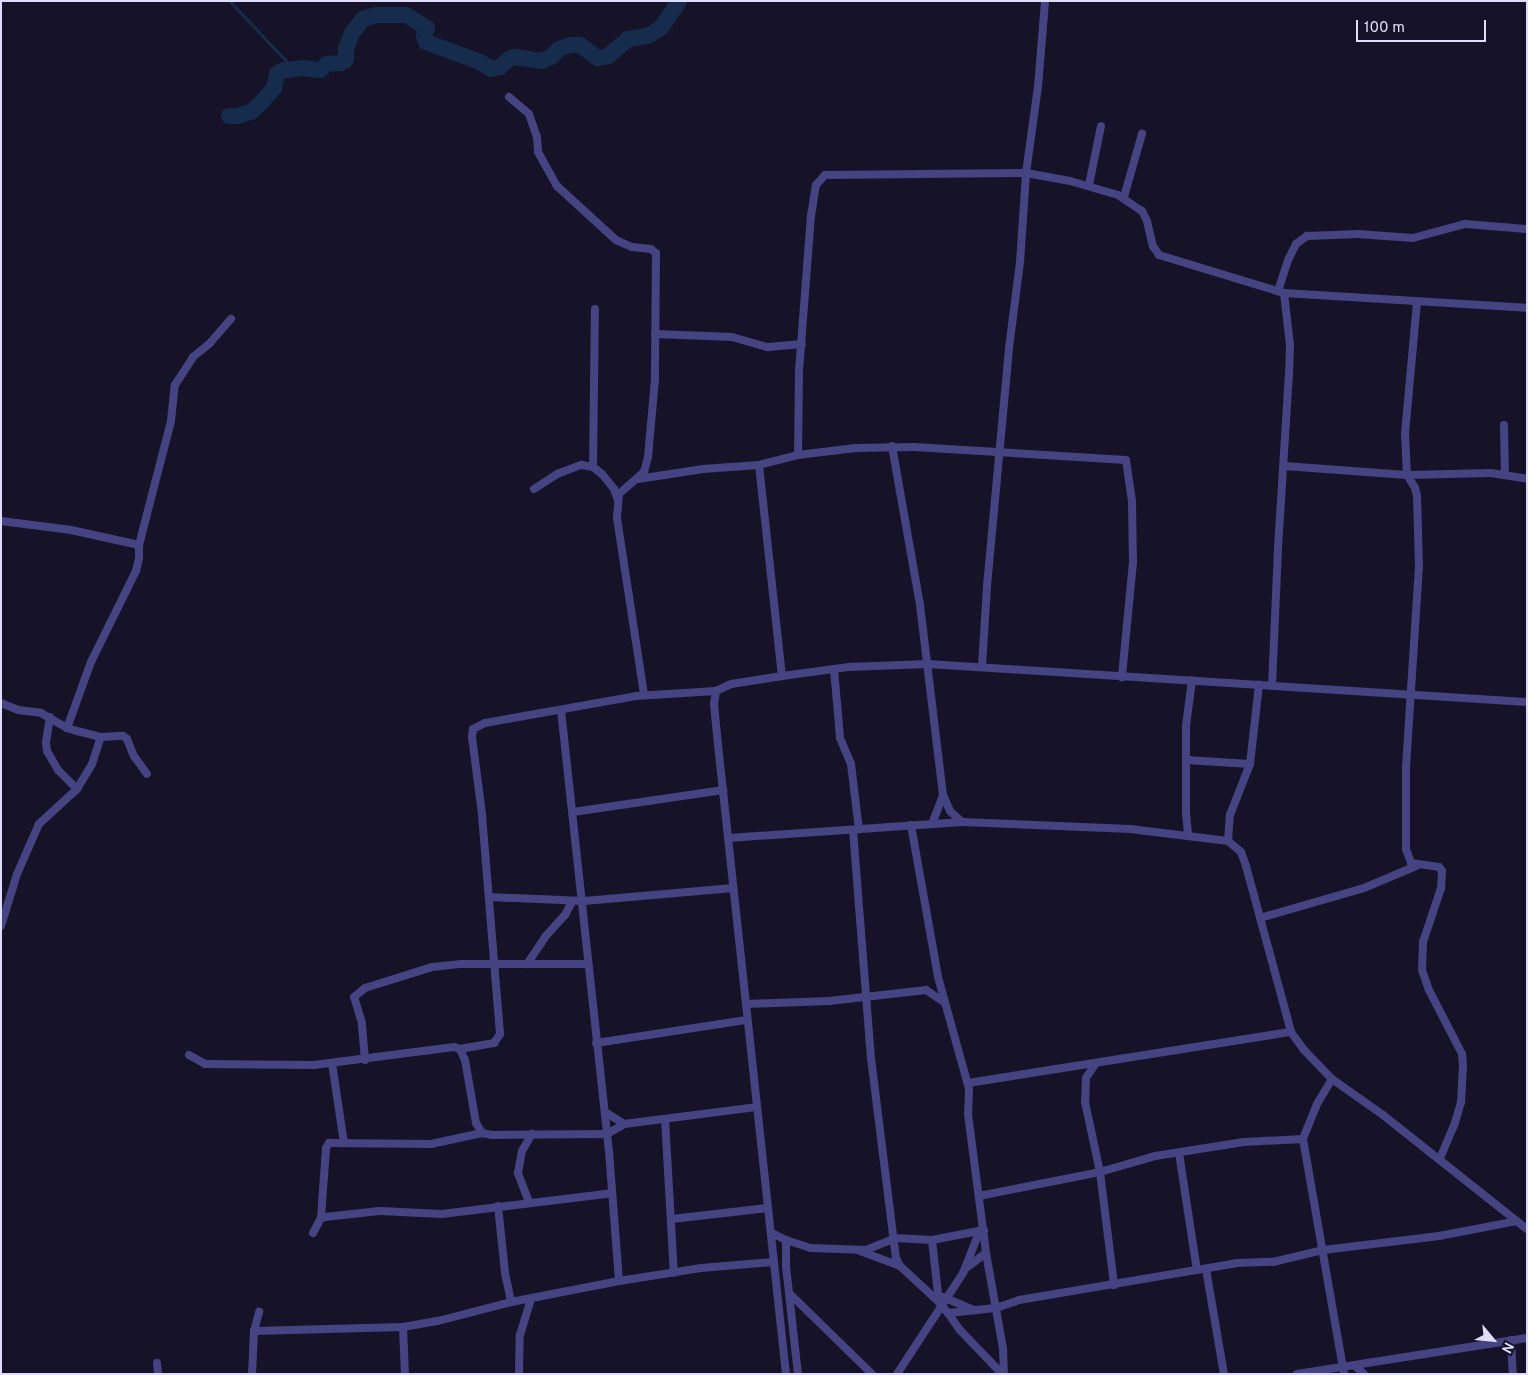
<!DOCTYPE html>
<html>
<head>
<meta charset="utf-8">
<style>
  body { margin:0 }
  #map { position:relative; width:1528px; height:1375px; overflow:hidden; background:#161328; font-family:Overpass,sans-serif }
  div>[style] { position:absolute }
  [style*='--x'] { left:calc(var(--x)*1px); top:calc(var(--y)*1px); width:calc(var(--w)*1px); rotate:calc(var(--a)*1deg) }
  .green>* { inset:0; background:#173130 }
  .stream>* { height:2.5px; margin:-1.25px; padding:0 1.25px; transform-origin:1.25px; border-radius:1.25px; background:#162c4d }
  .river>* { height:16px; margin:-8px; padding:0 8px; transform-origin:8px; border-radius:8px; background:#162c4d }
  .minor>* { height:8px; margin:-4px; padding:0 4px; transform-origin:4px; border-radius:4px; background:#454382 }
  span { translate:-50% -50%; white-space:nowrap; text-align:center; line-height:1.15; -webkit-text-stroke:4px #161328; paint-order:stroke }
  .frame { position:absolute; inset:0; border:2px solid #e0ddfc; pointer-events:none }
  .north { position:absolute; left:1468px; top:1315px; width:50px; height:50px; -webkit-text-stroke:4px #161328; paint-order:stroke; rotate:118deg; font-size:14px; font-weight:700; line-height:20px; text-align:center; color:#e0ddfc }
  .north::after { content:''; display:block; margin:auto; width:18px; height:22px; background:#e0ddfc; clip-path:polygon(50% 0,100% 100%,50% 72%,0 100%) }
  .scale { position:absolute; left:1356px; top:20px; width:130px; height:22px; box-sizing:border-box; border:2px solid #e0ddfc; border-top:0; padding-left:6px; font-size:15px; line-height:18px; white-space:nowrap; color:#e0ddfc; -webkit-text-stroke:4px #161328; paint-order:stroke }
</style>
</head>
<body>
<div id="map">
  <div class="green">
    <div style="clip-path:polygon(349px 35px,352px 36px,348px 52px,352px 64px,350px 68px,337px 70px,334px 66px,327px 75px,319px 75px,317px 73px,319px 64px,328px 58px,338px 58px,341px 55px)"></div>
  </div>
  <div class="stream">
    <div style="--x:230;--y:1;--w:93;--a:46.7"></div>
  </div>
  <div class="river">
    <div style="--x:229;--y:116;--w:8;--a:0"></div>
    <div style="--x:237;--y:116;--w:15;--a:-16"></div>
    <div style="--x:251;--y:112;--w:11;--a:-41"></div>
    <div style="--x:259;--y:105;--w:23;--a:-49"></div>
    <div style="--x:274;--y:88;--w:14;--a:-78"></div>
    <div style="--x:277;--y:74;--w:5;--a:-37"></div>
    <div style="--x:281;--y:71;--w:22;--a:-8"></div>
    <div style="--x:303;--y:68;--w:17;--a:7"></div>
    <div style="--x:320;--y:70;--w:9;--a:-41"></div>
    <div style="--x:327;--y:64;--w:13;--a:-4"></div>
    <div style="--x:340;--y:63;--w:7;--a:-34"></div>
    <div style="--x:346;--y:59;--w:10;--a:-90"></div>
    <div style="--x:346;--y:49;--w:17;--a:-69"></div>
    <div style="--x:352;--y:33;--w:18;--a:-52"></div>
    <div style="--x:363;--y:19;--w:14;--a:-17"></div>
    <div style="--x:376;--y:15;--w:30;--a:0"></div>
    <div style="--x:406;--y:15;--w:25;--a:32"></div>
    <div style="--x:427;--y:28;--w:9;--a:111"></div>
    <div style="--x:424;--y:36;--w:6;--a:72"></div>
    <div style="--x:426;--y:42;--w:58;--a:20.3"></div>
    <div style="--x:480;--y:62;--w:13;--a:32"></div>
    <div style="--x:491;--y:69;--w:9;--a:-13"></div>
    <div style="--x:500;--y:67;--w:12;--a:-42"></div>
    <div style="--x:509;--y:59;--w:5;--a:-22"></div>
    <div style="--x:514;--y:57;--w:28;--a:8"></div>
    <div style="--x:542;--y:61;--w:10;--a:-24"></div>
    <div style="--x:551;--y:57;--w:11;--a:-45"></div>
    <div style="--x:559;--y:49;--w:12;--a:-20"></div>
    <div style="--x:570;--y:45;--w:10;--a:0"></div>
    <div style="--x:580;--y:45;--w:22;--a:36"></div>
    <div style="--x:598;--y:58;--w:10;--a:-11"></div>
    <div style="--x:608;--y:56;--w:26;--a:-40"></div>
    <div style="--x:628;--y:39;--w:20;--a:-9"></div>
    <div style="--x:648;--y:36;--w:15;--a:-32"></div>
    <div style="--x:661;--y:28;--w:32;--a:-56"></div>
  </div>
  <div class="minor">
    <div style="--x:509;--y:97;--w:26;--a:40"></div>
    <div style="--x:529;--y:114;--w:24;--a:71"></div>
    <div style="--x:537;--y:137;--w:15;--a:86"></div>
    <div style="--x:538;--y:152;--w:39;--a:61"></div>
    <div style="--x:557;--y:186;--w:80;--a:42.5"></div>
    <div style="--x:616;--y:240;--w:17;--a:24"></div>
    <div style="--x:632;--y:247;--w:19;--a:6"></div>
    <div style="--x:651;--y:249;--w:6;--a:39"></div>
    <div style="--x:656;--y:253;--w:126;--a:90.5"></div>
    <div style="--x:655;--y:379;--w:78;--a:95.1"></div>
    <div style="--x:648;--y:457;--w:16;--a:105"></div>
    <div style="--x:644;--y:472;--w:33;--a:139"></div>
    <div style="--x:619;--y:494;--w:24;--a:95"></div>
    <div style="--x:617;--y:518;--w:179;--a:81.3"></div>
    <div style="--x:1089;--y:185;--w:60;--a:-78.5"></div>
    <div style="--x:1124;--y:197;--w:66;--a:-74.1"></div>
    <div style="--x:1278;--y:291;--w:33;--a:-72"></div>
    <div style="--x:1288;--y:260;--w:18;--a:-63"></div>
    <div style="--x:1296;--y:244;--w:14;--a:-36"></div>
    <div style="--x:1307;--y:236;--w:51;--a:-2.2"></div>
    <div style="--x:1358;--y:234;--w:55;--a:4.2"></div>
    <div style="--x:1413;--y:238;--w:54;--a:-15.1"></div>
    <div style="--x:1465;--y:224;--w:62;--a:4.6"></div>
    <div style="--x:1417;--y:302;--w:132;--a:95.2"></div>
    <div style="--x:1405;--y:433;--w:42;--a:87.3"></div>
    <div style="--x:1407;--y:475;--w:15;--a:58"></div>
    <div style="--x:1415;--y:488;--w:8;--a:76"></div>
    <div style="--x:1417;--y:496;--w:70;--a:88.4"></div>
    <div style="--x:1419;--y:566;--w:201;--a:93.7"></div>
    <div style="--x:1406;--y:767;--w:82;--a:90"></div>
    <div style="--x:1406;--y:849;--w:15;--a:70"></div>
    <div style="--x:1411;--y:863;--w:28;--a:8"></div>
    <div style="--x:1439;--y:867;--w:5;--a:53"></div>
    <div style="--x:1442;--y:871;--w:17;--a:93"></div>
    <div style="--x:1441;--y:888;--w:57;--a:108.4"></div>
    <div style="--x:1423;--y:942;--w:28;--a:92"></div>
    <div style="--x:1422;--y:970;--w:21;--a:71"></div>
    <div style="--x:1429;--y:990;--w:72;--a:62.7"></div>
    <div style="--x:1462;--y:1054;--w:11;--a:85"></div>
    <div style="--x:1463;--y:1065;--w:37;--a:93"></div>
    <div style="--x:1461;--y:1102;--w:22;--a:106"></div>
    <div style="--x:1455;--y:1123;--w:38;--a:113"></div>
    <div style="--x:655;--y:334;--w:77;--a:2.2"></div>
    <div style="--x:732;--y:337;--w:37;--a:16"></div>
    <div style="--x:768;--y:347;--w:34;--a:-5"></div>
    <div style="--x:1504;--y:425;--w:50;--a:88.9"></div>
    <div style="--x:892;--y:446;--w:161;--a:80"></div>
    <div style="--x:920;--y:605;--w:191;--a:83.1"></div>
    <div style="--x:943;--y:795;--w:17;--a:66"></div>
    <div style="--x:950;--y:811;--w:16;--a:43"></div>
    <div style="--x:798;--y:455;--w:84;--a:-89.3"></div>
    <div style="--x:799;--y:371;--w:155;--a:-85.6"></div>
    <div style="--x:811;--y:216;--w:31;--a:-81"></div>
    <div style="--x:816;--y:185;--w:13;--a:-48"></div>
    <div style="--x:825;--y:175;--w:201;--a:-0.6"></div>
    <div style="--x:1026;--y:173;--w:45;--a:10.3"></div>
    <div style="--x:1070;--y:181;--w:50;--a:16.3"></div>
    <div style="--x:1118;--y:195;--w:29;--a:34"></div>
    <div style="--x:1142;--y:211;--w:11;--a:63"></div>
    <div style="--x:1147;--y:221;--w:26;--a:77"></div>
    <div style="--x:1153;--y:246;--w:11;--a:56"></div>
    <div style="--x:1159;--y:255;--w:131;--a:16.9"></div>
    <div style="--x:1284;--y:293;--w:243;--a:3.5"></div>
    <div style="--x:759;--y:465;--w:212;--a:83.8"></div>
    <div style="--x:1284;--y:466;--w:123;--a:4.2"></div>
    <div style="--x:1407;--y:475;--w:84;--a:-1.4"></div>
    <div style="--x:1491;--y:473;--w:36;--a:9"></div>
    <div style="--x:593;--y:467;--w:158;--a:-89.3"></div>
    <div style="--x:638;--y:479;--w:66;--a:-8.7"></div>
    <div style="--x:703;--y:469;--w:56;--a:-4.1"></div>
    <div style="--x:759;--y:465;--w:40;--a:-14.4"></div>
    <div style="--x:798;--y:455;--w:58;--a:-6.9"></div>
    <div style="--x:856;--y:448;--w:58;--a:-1"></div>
    <div style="--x:914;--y:447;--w:212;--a:3.5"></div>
    <div style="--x:1126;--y:460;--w:41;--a:81.7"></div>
    <div style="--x:1132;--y:501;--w:61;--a:89.1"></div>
    <div style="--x:1133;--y:562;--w:116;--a:95.5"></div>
    <div style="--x:534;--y:489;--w:27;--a:-33"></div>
    <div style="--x:557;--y:474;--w:26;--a:-21"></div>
    <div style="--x:581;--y:465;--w:12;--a:9"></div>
    <div style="--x:593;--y:467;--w:11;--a:38"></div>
    <div style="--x:602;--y:474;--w:19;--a:51"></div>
    <div style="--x:614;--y:489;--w:12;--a:70"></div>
    <div style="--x:1;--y:521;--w:71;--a:7.3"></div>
    <div style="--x:71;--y:530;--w:70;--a:12.4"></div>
    <div style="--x:982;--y:666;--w:80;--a:-86.4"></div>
    <div style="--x:987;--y:586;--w:239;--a:-84.7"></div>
    <div style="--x:1009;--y:348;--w:87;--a:-82.7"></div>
    <div style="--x:1020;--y:262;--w:89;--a:-86.1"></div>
    <div style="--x:1026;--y:173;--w:87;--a:-82.1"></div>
    <div style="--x:1038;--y:87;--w:86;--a:-85.3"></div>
    <div style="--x:834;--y:669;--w:69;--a:85"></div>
    <div style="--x:840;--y:738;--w:28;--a:67"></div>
    <div style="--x:851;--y:764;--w:66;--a:83.1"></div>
    <div style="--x:1272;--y:686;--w:138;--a:-87.5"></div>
    <div style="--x:1278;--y:548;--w:173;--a:-86.4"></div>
    <div style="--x:1289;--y:375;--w:30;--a:-88"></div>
    <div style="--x:1290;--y:345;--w:52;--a:-96.6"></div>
    <div style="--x:1;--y:703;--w:18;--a:22"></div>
    <div style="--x:18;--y:710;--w:23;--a:7"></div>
    <div style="--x:41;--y:713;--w:30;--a:30"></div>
    <div style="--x:67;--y:728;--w:10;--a:17"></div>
    <div style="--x:77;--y:731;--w:25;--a:14"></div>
    <div style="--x:101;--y:737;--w:22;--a:-3"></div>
    <div style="--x:123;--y:736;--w:5;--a:37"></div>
    <div style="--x:127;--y:739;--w:18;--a:68"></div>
    <div style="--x:134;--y:756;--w:22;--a:54"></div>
    <div style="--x:561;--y:710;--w:444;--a:83.8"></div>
    <div style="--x:609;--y:1151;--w:130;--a:85.6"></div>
    <div style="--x:50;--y:717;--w:26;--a:99"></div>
    <div style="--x:46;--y:743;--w:8;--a:83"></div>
    <div style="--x:47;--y:751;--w:22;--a:60"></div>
    <div style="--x:58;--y:770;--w:27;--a:45"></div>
    <div style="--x:67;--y:728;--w:70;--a:-70"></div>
    <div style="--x:91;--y:662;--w:102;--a:-63.7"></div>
    <div style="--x:136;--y:571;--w:13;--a:-77"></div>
    <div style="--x:139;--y:558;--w:13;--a:-90"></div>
    <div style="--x:139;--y:545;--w:128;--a:-75.5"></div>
    <div style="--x:171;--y:421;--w:36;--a:-84"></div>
    <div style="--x:175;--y:385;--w:33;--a:-57"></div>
    <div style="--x:193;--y:357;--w:22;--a:-39"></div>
    <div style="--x:210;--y:343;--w:32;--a:-49"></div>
    <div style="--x:1186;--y:760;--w:64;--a:3.6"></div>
    <div style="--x:573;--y:812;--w:152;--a:-8.3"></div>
    <div style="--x:932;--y:824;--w:30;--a:-69"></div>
    <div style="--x:911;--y:825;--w:154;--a:79.9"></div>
    <div style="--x:938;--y:977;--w:116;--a:74.5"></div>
    <div style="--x:969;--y:1089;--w:25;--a:92"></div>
    <div style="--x:968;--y:1114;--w:140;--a:82.6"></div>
    <div style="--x:986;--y:1253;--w:97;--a:79.9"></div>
    <div style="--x:1003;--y:1348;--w:26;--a:88"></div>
    <div style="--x:853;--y:830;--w:229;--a:85.5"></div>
    <div style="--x:871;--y:1058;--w:202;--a:82.9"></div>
    <div style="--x:896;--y:1258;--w:9;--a:63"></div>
    <div style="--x:900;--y:1266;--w:53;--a:42.7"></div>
    <div style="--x:939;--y:1302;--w:14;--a:51"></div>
    <div style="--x:948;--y:1313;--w:48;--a:-5.9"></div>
    <div style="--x:996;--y:1308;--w:24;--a:-19"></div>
    <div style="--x:1019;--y:1300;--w:181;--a:-9.6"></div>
    <div style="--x:1197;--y:1270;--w:41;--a:-9.9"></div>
    <div style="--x:1237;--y:1263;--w:36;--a:-2"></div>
    <div style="--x:1273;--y:1262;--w:51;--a:-13.5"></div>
    <div style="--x:1323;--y:1250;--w:117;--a:-6.9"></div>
    <div style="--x:1439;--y:1236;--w:79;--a:-10.9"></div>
    <div style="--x:1188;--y:835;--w:21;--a:-95"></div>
    <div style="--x:1186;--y:814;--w:88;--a:-90"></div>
    <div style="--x:1186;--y:726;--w:46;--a:-82.6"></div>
    <div style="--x:728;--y:838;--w:235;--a:-3.9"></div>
    <div style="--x:962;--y:822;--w:168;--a:2.4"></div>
    <div style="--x:1130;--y:829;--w:99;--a:7"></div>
    <div style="--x:1228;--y:841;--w:17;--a:40"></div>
    <div style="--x:1241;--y:852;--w:15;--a:70"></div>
    <div style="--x:1246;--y:866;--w:172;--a:74.8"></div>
    <div style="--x:1291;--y:1032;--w:22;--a:54"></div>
    <div style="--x:1304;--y:1050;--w:40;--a:46"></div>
    <div style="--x:1332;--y:1079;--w:62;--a:35.2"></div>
    <div style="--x:1383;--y:1115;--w:184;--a:38.4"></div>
    <div style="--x:1228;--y:841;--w:26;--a:-86"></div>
    <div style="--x:1230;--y:815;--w:55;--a:-68.6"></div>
    <div style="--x:1250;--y:764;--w:80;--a:-83.5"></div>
    <div style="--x:489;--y:897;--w:95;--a:2.4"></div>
    <div style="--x:584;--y:901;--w:150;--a:-5"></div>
    <div style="--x:1260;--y:918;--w:108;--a:-16.1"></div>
    <div style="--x:1364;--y:888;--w:56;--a:-22.9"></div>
    <div style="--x:1;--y:926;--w:54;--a:-72.9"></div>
    <div style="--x:17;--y:874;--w:55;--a:-66.3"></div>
    <div style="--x:39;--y:824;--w:52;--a:-42.6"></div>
    <div style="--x:77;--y:789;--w:29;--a:-59"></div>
    <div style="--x:92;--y:764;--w:28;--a:-72"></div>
    <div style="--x:527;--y:964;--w:32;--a:-56"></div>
    <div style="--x:545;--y:937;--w:30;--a:-48"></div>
    <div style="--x:565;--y:915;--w:15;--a:-62"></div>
    <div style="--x:746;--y:1004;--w:83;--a:-2.1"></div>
    <div style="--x:829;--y:1001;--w:98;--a:-6.5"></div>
    <div style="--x:926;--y:990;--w:22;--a:34"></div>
    <div style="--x:596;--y:1043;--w:153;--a:-8.7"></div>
    <div style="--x:460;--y:1049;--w:35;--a:-10"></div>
    <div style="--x:494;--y:1043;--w:11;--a:-56"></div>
    <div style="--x:500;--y:1034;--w:221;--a:-94.7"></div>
    <div style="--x:482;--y:814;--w:78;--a:-97.4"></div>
    <div style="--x:472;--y:737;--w:8;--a:-83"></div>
    <div style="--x:473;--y:729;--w:13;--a:-27"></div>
    <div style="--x:485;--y:723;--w:153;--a:-10.1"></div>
    <div style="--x:636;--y:696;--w:80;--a:-3.6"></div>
    <div style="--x:189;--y:1055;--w:18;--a:29"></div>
    <div style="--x:205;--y:1064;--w:109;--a:0.5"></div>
    <div style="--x:314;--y:1065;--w:141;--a:-7.3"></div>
    <div style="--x:454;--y:1047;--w:6;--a:18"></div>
    <div style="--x:460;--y:1049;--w:12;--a:66"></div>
    <div style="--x:465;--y:1060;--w:64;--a:80.1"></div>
    <div style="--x:476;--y:1123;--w:12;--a:59"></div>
    <div style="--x:482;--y:1133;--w:10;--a:11"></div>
    <div style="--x:492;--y:1135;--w:115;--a:-0.5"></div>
    <div style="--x:607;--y:1134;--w:20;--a:-30"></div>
    <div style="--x:624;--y:1124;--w:133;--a:-7.3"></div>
    <div style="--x:365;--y:1060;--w:37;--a:-95"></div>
    <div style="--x:362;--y:1023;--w:27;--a:-107"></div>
    <div style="--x:354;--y:997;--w:14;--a:-39"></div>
    <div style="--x:365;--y:988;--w:70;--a:-17.4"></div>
    <div style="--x:432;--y:967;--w:30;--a:-6"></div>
    <div style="--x:462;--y:964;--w:126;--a:0"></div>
    <div style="--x:332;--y:1063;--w:81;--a:81.5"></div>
    <div style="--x:1096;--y:1063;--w:18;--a:124"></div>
    <div style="--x:1086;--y:1078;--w:24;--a:92"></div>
    <div style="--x:1085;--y:1102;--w:72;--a:77.9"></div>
    <div style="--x:1100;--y:1172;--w:114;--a:82.9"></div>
    <div style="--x:1332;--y:1079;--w:29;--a:121"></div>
    <div style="--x:1317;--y:1104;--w:38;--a:112"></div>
    <div style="--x:1303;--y:1139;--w:239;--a:80.1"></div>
    <div style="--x:968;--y:1083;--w:327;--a:-9"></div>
    <div style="--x:605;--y:1112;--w:22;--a:32"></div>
    <div style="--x:665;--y:1119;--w:154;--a:86.7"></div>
    <div style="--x:1179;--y:1153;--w:118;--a:81.3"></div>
    <div style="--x:979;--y:1196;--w:123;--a:-11.2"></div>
    <div style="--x:1100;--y:1172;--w:57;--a:-16.2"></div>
    <div style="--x:1155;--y:1156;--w:90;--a:-8.9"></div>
    <div style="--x:1244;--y:1142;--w:59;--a:-2.9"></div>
    <div style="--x:529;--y:1202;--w:31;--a:-111"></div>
    <div style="--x:518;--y:1173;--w:22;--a:-80"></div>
    <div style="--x:522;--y:1151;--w:20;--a:-60"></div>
    <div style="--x:498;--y:1206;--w:67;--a:84"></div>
    <div style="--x:505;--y:1273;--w:30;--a:78"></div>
    <div style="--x:321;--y:1218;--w:70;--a:-85.9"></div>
    <div style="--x:326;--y:1148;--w:6;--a:-59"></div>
    <div style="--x:329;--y:1143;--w:102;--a:0.6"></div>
    <div style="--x:431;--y:1144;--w:52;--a:-12.2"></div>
    <div style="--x:672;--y:1219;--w:96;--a:-6.6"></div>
    <div style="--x:313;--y:1233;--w:17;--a:-62"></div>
    <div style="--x:321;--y:1218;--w:4;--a:-14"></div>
    <div style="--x:325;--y:1217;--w:55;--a:-6.2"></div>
    <div style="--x:380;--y:1211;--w:62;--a:2.8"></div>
    <div style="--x:442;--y:1214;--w:171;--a:-7"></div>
    <div style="--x:772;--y:1233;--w:16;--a:27"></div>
    <div style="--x:786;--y:1240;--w:25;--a:18"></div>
    <div style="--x:810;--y:1248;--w:56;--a:2"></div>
    <div style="--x:866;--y:1250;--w:31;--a:-22"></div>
    <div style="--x:895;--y:1238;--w:37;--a:3"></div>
    <div style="--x:932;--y:1240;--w:53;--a:-10.9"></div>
    <div style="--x:786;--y:1240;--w:26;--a:90"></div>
    <div style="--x:786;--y:1266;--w:109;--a:83.7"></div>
    <div style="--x:932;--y:1240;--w:62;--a:83.6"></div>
    <div style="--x:860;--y:1251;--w:43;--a:20.6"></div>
    <div style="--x:966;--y:1268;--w:25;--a:-37"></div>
    <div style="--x:1206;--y:1269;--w:107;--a:80.3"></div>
    <div style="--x:789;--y:1293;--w:116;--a:44.3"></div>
    <div style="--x:943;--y:1297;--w:34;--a:23"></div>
    <div style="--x:948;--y:1313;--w:21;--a:55"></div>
    <div style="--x:960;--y:1330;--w:61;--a:46.3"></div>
    <div style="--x:403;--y:1327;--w:47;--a:87.6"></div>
    <div style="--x:254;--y:1331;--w:149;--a:-1.5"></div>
    <div style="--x:403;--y:1327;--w:36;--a:-10"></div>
    <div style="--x:438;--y:1321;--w:75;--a:-14.6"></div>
    <div style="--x:511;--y:1302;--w:110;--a:-11"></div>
    <div style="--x:619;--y:1281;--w:83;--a:-9"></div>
    <div style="--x:701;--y:1268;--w:73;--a:-4.7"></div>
    <div style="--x:1511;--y:1340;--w:34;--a:87"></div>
    <div style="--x:157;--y:1363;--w:11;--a:85"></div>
    <div style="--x:1355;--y:1366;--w:12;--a:42"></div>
    <div style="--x:252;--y:1374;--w:43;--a:-87.3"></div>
    <div style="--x:254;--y:1331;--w:20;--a:-75"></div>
    <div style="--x:519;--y:1374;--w:39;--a:-89"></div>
    <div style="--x:520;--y:1335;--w:38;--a:-73"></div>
    <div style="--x:786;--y:1374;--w:633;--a:-96.17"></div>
    <div style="--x:718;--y:745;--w:41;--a:-95.6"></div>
    <div style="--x:714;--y:704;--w:13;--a:-81"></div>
    <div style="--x:716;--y:691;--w:17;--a:-25"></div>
    <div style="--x:731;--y:684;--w:52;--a:-8.9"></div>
    <div style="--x:782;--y:676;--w:68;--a:-7.7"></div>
    <div style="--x:849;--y:667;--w:79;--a:-2.2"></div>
    <div style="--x:928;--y:664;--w:600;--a:3.63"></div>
    <div style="--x:897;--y:1374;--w:121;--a:-56.8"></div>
    <div style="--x:963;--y:1273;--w:46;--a:-68.4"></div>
    <div style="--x:1297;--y:1374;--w:233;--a:-8.9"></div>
  </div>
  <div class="frame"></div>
  <div class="north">N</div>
  <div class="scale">100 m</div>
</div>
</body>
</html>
